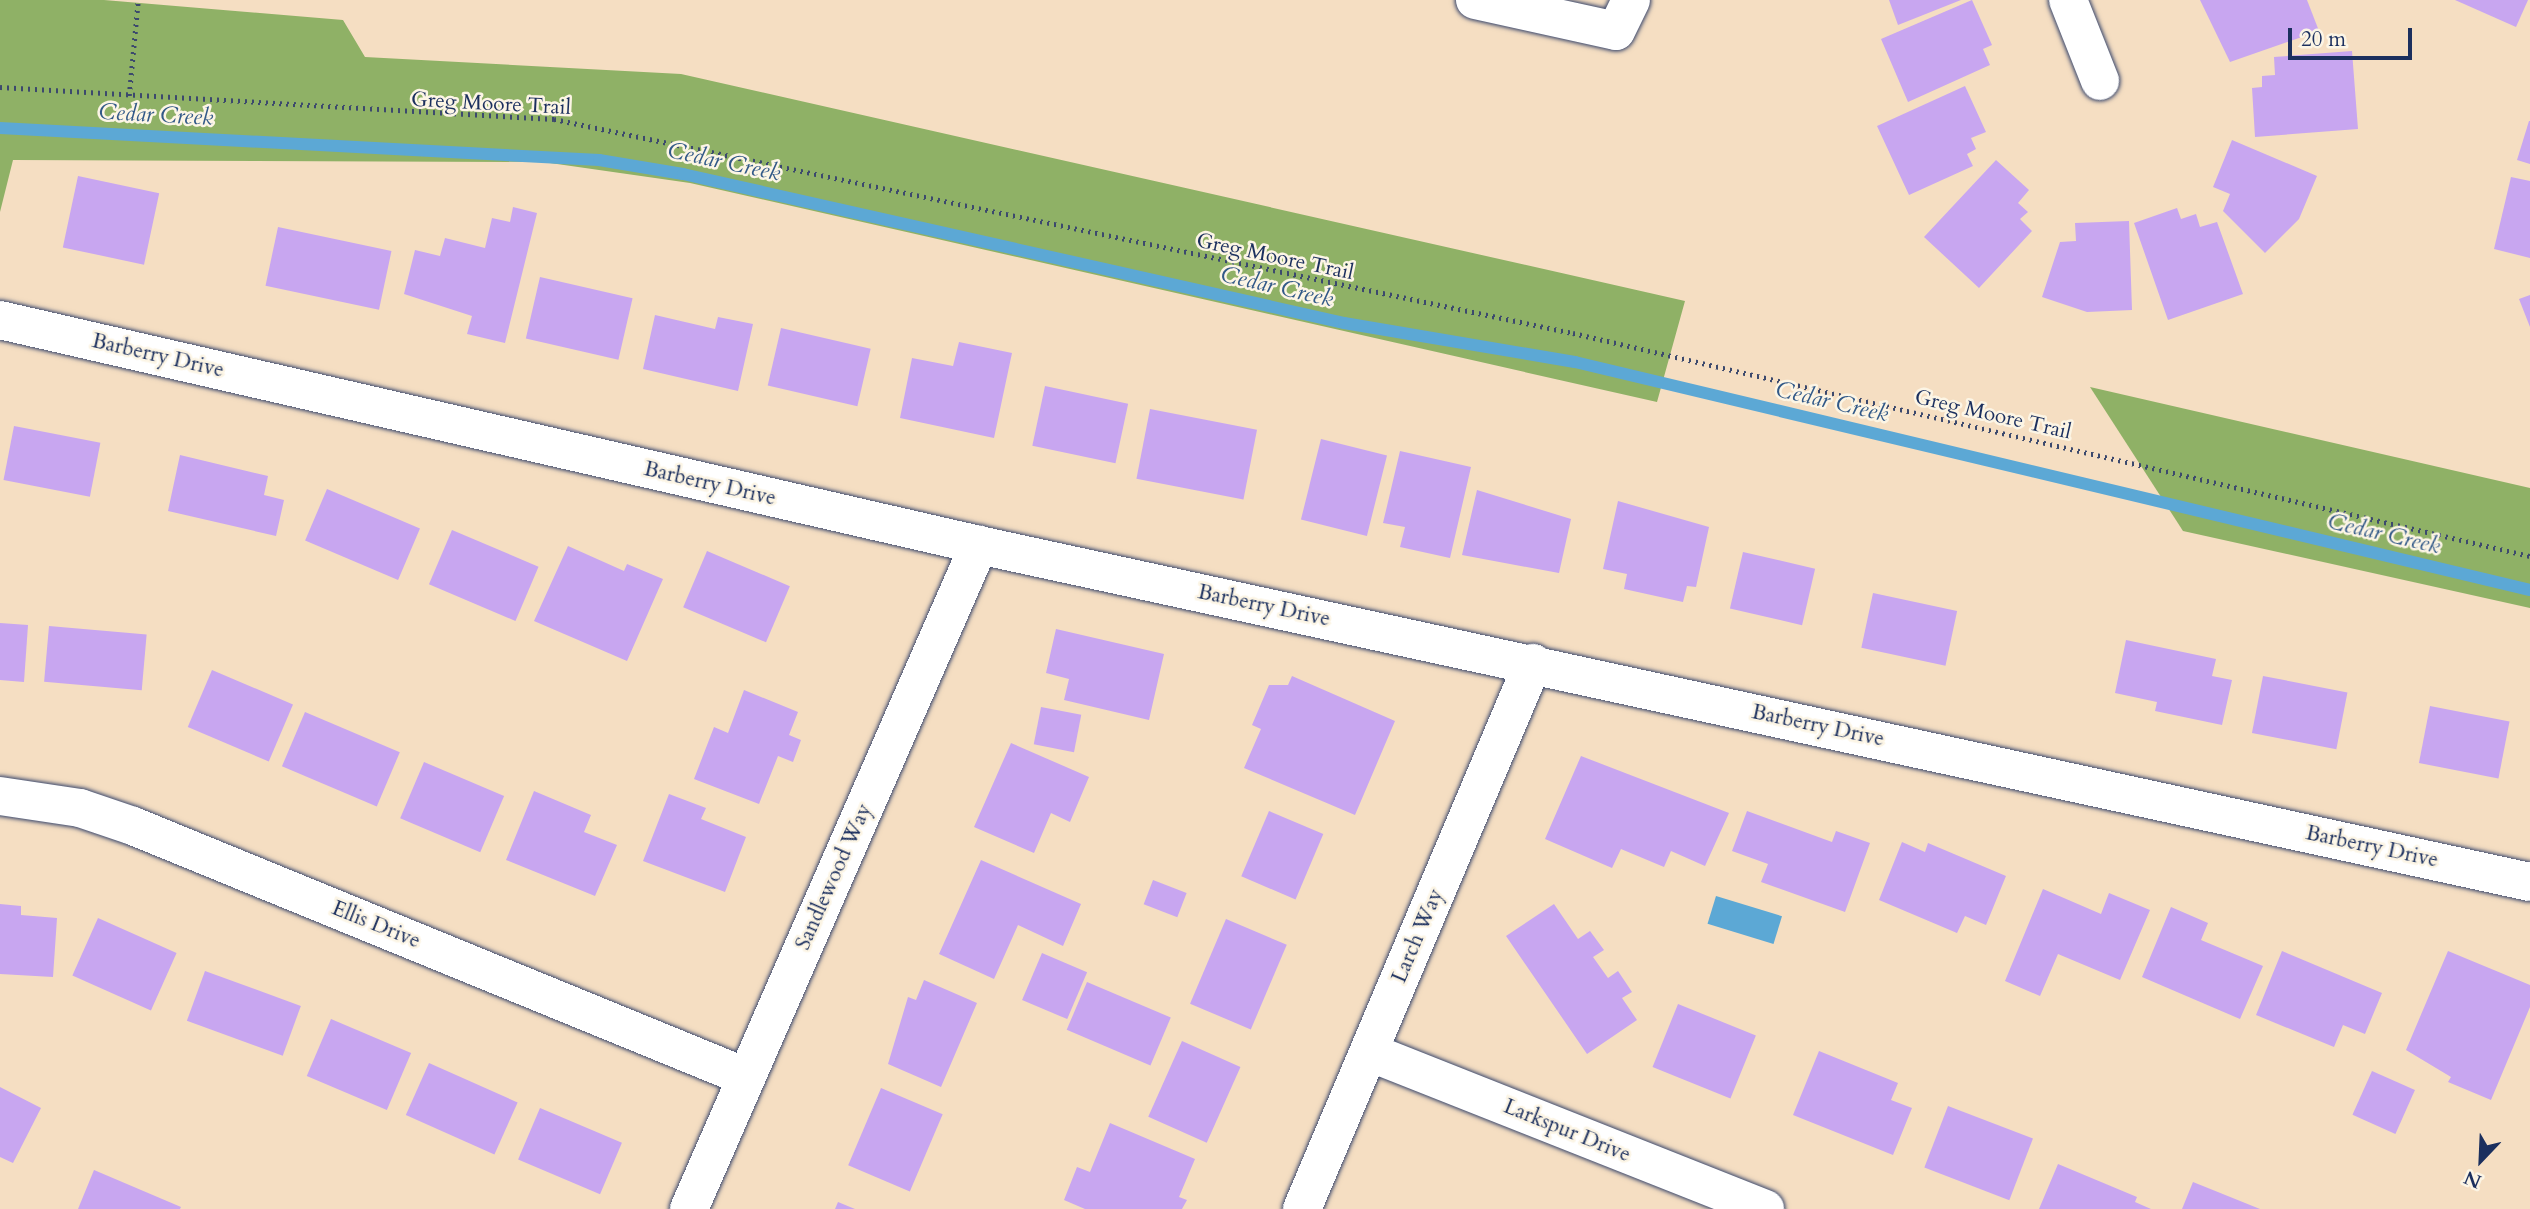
<!DOCTYPE html>
<html>
<head>
<meta charset="utf-8">
<style>
  body { margin:0 }
  #map { position:relative; width:2530px; height:1209px; overflow:hidden; background:#f5dec2; font-family:Cardo,serif }
  div>[style] { position:absolute }
  [style*='--x'] { left:calc(var(--x)*1px); top:calc(var(--y)*1px); width:calc(var(--w)*1px); rotate:calc(var(--a)*1deg) }
  .forest>* { inset:0; background:#8fb166 }
  .water>* { inset:0; background:#5ca8d5; transform-origin:0 0 }
  .stream>* { height:12px; margin:-6px; padding:0 6px; transform-origin:6px; border-radius:6px; background:#5ca8d5 }
  .building>* { inset:0; background:#c8a6f0; transform-origin:0 0 }
  .path>* { height:4.5px; margin-top:-2.25px; transform-origin:0; background:repeating-linear-gradient(90deg,#3c496d 0 2px,transparent 0 7px) }
  .roads { filter:drop-shadow(0 0 2px #3c496d) drop-shadow(0 0 2px #3c496d) }
  .street>* { height:38px; margin:-19px; padding:0 19px; transform-origin:19px; border-radius:19px; background:#fff }
  span { translate:-50% -50%; white-space:nowrap; text-align:center; line-height:1.15; -webkit-text-stroke:5px #fcf5e5; paint-order:stroke }
  .street-label { font-size:21px; color:#1b2f5e }
  .water-label { font-size:23px; color:#325988; font-style:italic }
  .north { position:absolute; left:2446px; top:1125px; width:70px; height:70px; -webkit-text-stroke:5px #fcf5e5; paint-order:stroke; rotate:203deg; font-size:19px; font-weight:700; line-height:28px; text-align:center; color:#1b2f5e }
  .north::after { content:''; display:block; margin:auto; width:24px; height:32px; background:#1b2f5e; clip-path:polygon(50% 0,100% 100%,50% 72%,0 100%) }
  .scale { position:absolute; left:2288px; top:28px; width:124px; height:32px; box-sizing:border-box; border:4px solid #1b2f5e; border-top:0; padding-left:9px; font-size:21px; line-height:24px; white-space:nowrap; color:#1b2f5e; -webkit-text-stroke:5px #fcf5e5; paint-order:stroke }
</style>
</head>
<body>
<div id="map">
  <div class="forest">
    <div style="clip-path:polygon(0 0,104px 0,343px 20px,365px 57px,681px 74px,1685px 301px,1657px 402px,690px 183px,543px 162px,13px 160px,0 212px)"></div>
    <div style="clip-path:polygon(2090px 387px,2530px 488px,2530px 608px,2183px 531px)"></div>
  </div>
  <div class="water">
    <div style="left:1716px;top:896px;width:69px;height:29px;rotate:17deg"></div>
  </div>
  <div class="stream">
    <div style="--x:0;--y:128;--w:600;--a:3.06"></div>
    <div style="--x:599;--y:160;--w:85;--a:9.5"></div>
    <div style="--x:683;--y:174;--w:678;--a:12.7"></div>
    <div style="--x:1344;--y:323;--w:234;--a:9.6"></div>
    <div style="--x:1575;--y:362;--w:982;--a:13.43"></div>
  </div>
  <div class="building">
    <div style="clip-path:polygon(1889px 0,1961px 0,1898px 25px)"></div>
    <div style="clip-path:polygon(1972px 0,1992px 45px,1983px 49px,1990px 65px,1908px 102px,1881px 39px)"></div>
    <div style="clip-path:polygon(2200px 0,2307px 0,2319px 31px,2230px 62px)"></div>
    <div style="clip-path:polygon(2455px 0,2528px 0,2516px 27px)"></div>
    <div style="clip-path:polygon(2352px 51px,2358px 129px,2255px 137px,2252px 88px,2262px 87px,2262px 76px,2275px 75px,2274px 57px)"></div>
    <div style="clip-path:polygon(1965px 86px,1986px 132px,1971px 138px,1976px 149px,1967px 154px,1973px 166px,1909px 195px,1877px 126px)"></div>
    <div style="clip-path:polygon(2529px 121px,2530px 121px,2530px 164px,2517px 160px)"></div>
    <div style="clip-path:polygon(2232px 140px,2317px 176px,2299px 219px,2265px 253px,2223px 211px,2230px 194px,2213px 187px)"></div>
    <div style="clip-path:polygon(1996px 160px,2029px 190px,2018px 203px,2028px 212px,2020px 219px,2032px 231px,1979px 288px,1924px 237px)"></div>
    <div style="left:78px;top:176px;width:83px;height:73px;rotate:12deg"></div>
    <div style="clip-path:polygon(2511px 177px,2530px 181px,2530px 258px,2494px 249px)"></div>
    <div style="clip-path:polygon(513px 207px,537px 213px,505px 343px,467px 334px,472px 316px,404px 294px,415px 250px,440px 256px,445px 238px,485px 248px,492px 218px,510px 222px)"></div>
    <div style="clip-path:polygon(2177px 208px,2181px 219px,2196px 214px,2200px 227px,2217px 222px,2243px 294px,2168px 320px,2134px 223px)"></div>
    <div style="clip-path:polygon(2129px 221px,2132px 310px,2087px 312px,2042px 297px,2060px 242px,2076px 241px,2075px 223px)"></div>
    <div style="left:278px;top:227px;width:116px;height:60px;rotate:12deg"></div>
    <div style="left:540px;top:277px;width:95px;height:63px;rotate:13deg"></div>
    <div style="clip-path:polygon(2530px 295px,2530px 327px,2519px 299px)"></div>
    <div style="clip-path:polygon(655px 315px,715px 329px,718px 317px,753px 324px,738px 391px,643px 369px)"></div>
    <div style="left:781px;top:328px;width:92px;height:59px;rotate:13deg"></div>
    <div style="clip-path:polygon(959px 342px,1012px 353px,994px 438px,900px 418px,912px 358px,953px 366px)"></div>
    <div style="left:1045px;top:386px;width:85px;height:61px;rotate:12deg"></div>
    <div style="left:1150px;top:409px;width:109px;height:71px;rotate:11deg"></div>
    <div style="left:14px;top:426px;width:88px;height:55px;rotate:11deg"></div>
    <div style="left:1321px;top:439px;width:68px;height:83px;rotate:14deg"></div>
    <div style="clip-path:polygon(1400px 451px,1471px 467px,1450px 558px,1400px 547px,1405px 527px,1383px 523px)"></div>
    <div style="clip-path:polygon(180px 455px,268px 476px,264px 495px,284px 500px,276px 536px,168px 511px)"></div>
    <div style="left:327px;top:489px;width:101px;height:56px;rotate:23deg"></div>
    <div style="clip-path:polygon(1477px 490px,1571px 519px,1559px 573px,1462px 555px)"></div>
    <div style="clip-path:polygon(1618px 501px,1709px 527px,1696px 587px,1687px 586px,1683px 602px,1624px 589px,1627px 574px,1603px 569px)"></div>
    <div style="left:452px;top:530px;width:94px;height:59px;rotate:23deg"></div>
    <div style="clip-path:polygon(568px 546px,624px 571px,627px 564px,663px 579px,627px 661px,534px 621px)"></div>
    <div style="left:707px;top:551px;width:90px;height:61px;rotate:23deg"></div>
    <div style="left:1743px;top:552px;width:74px;height:58px;rotate:13deg"></div>
    <div style="left:1873px;top:593px;width:86px;height:56px;rotate:12deg"></div>
    <div style="clip-path:polygon(0 623px,28px 625px,24px 682px,0 680px)"></div>
    <div style="left:49px;top:626px;width:98px;height:56px;rotate:5deg"></div>
    <div style="clip-path:polygon(1056px 629px,1164px 654px,1149px 720px,1064px 700px,1069px 679px,1046px 673px)"></div>
    <div style="clip-path:polygon(2126px 640px,2216px 659px,2212px 676px,2232px 680px,2222px 725px,2155px 711px,2157px 702px,2115px 693px)"></div>
    <div style="left:212px;top:670px;width:88px;height:62px;rotate:23deg"></div>
    <div style="clip-path:polygon(1292px 676px,1395px 721px,1355px 815px,1244px 768px,1261px 729px,1252px 725px,1269px 685px,1288px 685px)"></div>
    <div style="left:2263px;top:676px;width:86px;height:58px;rotate:11deg"></div>
    <div style="clip-path:polygon(744px 690px,798px 712px,789px 735px,801px 740px,793px 762px,778px 756px,759px 804px,694px 779px,714px 727px,728px 733px)"></div>
    <div style="left:2430px;top:706px;width:81px;height:58px;rotate:11deg"></div>
    <div style="left:1041px;top:707px;width:41px;height:38px;rotate:11deg"></div>
    <div style="left:305px;top:712px;width:103px;height:59px;rotate:23deg"></div>
    <div style="clip-path:polygon(1011px 743px,1089px 777px,1070px 822px,1051px 813px,1034px 853px,974px 827px)"></div>
    <div style="clip-path:polygon(1581px 756px,1729px 813px,1705px 866px,1671px 851px,1664px 867px,1621px 849px,1612px 868px,1545px 839px)"></div>
    <div style="left:424px;top:762px;width:87px;height:61px;rotate:23deg"></div>
    <div style="clip-path:polygon(534px 791px,591px 815px,584px 832px,617px 845px,595px 896px,506px 860px)"></div>
    <div style="clip-path:polygon(669px 794px,706px 808px,701px 819px,746px 837px,725px 892px,643px 861px)"></div>
    <div style="left:1269px;top:811px;width:59px;height:71px;rotate:23deg"></div>
    <div style="clip-path:polygon(1747px 811px,1832px 842px,1836px 831px,1870px 843px,1845px 912px,1761px 882px,1768px 864px,1732px 851px)"></div>
    <div style="clip-path:polygon(1902px 842px,1925px 852px,1928px 843px,2006px 876px,1986px 925px,1965px 916px,1957px 933px,1879px 900px)"></div>
    <div style="clip-path:polygon(981px 860px,1081px 904px,1063px 946px,1018px 925px,994px 979px,939px 954px)"></div>
    <div style="left:1153px;top:880px;width:36px;height:26px;rotate:21deg"></div>
    <div style="clip-path:polygon(2043px 889px,2101px 914px,2109px 893px,2150px 910px,2120px 980px,2058px 954px,2040px 996px,2005px 981px)"></div>
    <div style="clip-path:polygon(0 904px,21px 906px,21px 915px,57px 918px,53px 977px,0 974px)"></div>
    <div style="clip-path:polygon(1554px 904px,1578px 939px,1590px 931px,1604px 950px,1593px 957px,1608px 978px,1618px 971px,1632px 992px,1622px 998px,1637px 1020px,1587px 1054px,1506px 936px)"></div>
    <div style="clip-path:polygon(2171px 907px,2208px 923px,2201px 940px,2263px 966px,2240px 1019px,2142px 977px)"></div>
    <div style="left:98px;top:918px;width:86px;height:63px;rotate:24deg"></div>
    <div style="left:1226px;top:919px;width:66px;height:92px;rotate:23deg"></div>
    <div style="clip-path:polygon(2282px 951px,2382px 993px,2365px 1034px,2343px 1025px,2334px 1047px,2256px 1015px)"></div>
    <div style="clip-path:polygon(2448px 951px,2530px 985px,2530px 1007px,2491px 1100px,2448px 1082px,2451px 1077px,2406px 1050px)"></div>
    <div style="left:1042px;top:953px;width:49px;height:51px;rotate:23deg"></div>
    <div style="left:205px;top:971px;width:102px;height:53px;rotate:20deg"></div>
    <div style="clip-path:polygon(924px 980px,977px 1003px,941px 1087px,888px 1064px,908px 997px,916px 1000px)"></div>
    <div style="left:1087px;top:982px;width:91px;height:52px;rotate:23deg"></div>
    <div style="left:1678px;top:1004px;width:84px;height:68px;rotate:22deg"></div>
    <div style="left:331px;top:1019px;width:87px;height:62px;rotate:23deg"></div>
    <div style="left:1182px;top:1041px;width:64px;height:83px;rotate:24deg"></div>
    <div style="clip-path:polygon(1819px 1051px,1898px 1083px,1891px 1100px,1912px 1108px,1893px 1155px,1793px 1115px)"></div>
    <div style="left:429px;top:1063px;width:97px;height:57px;rotate:24deg"></div>
    <div style="left:2372px;top:1071px;width:47px;height:48px;rotate:24deg"></div>
    <div style="clip-path:polygon(0 1087px,41px 1108px,13px 1163px,0 1157px)"></div>
    <div style="left:881px;top:1088px;width:67px;height:84px;rotate:23deg"></div>
    <div style="left:1948px;top:1106px;width:91px;height:66px;rotate:21deg"></div>
    <div style="left:540px;top:1108px;width:89px;height:56px;rotate:23deg"></div>
    <div style="clip-path:polygon(1110px 1123px,1195px 1159px,1179px 1197px,1187px 1200px,1182px 1209px,1085px 1209px,1064px 1200px,1077px 1167px,1090px 1172px)"></div>
    <div style="clip-path:polygon(2058px 1164px,2137px 1197px,2135px 1202px,2151px 1209px,2039px 1209px)"></div>
    <div style="clip-path:polygon(94px 1170px,181px 1207px,180px 1209px,78px 1209px)"></div>
    <div style="clip-path:polygon(2193px 1182px,2260px 1209px,2182px 1209px)"></div>
    <div style="clip-path:polygon(838px 1202px,855px 1209px,835px 1209px)"></div>
  </div>
  <div class="path">
    <div style="--x:0;--y:87;--w:555;--a:3.31"></div>
    <div style="--x:554;--y:119;--w:1041;--a:11.86"></div>
    <div style="--x:1573;--y:333;--w:983;--a:13.12"></div>
    <div style="--x:129;--y:96;--w:96;--a:-84.6"></div>
  </div>
  <div class="roads">
    <div class="street">
      <div style="--x:1475;--y:0;--w:144;--a:12.4"></div>
      <div style="--x:1616;--y:31;--w:34;--a:-64"></div>
      <div style="--x:2068;--y:0;--w:87;--a:68.4"></div>
      <div style="--x:0;--y:320;--w:1005;--a:12.94"></div>
      <div style="--x:979;--y:545;--w:1587;--a:12.26"></div>
      <div style="--x:0;--y:796;--w:81;--a:8.5"></div>
      <div style="--x:80;--y:808;--w:56;--a:18.8"></div>
      <div style="--x:133;--y:826;--w:662;--a:22.27"></div>
      <div style="--x:1369;--y:1052;--w:426;--a:21.6"></div>
      <div style="--x:689;--y:1209;--w:725;--a:-66.41"></div>
      <div style="--x:1302;--y:1209;--w:593;--a:-67.07"></div>
    </div>
  </div>
  <div class="street-label">
    <span style="left:491px;top:104px;rotate:3deg">Greg Moore Trail</span>
    <span style="left:1275px;top:257px;rotate:12deg">Greg Moore Trail</span>
    <span style="left:158px;top:356px;rotate:13deg">Barberry Drive</span>
    <span style="left:1993px;top:415px;rotate:13deg">Greg Moore Trail</span>
    <span style="left:710px;top:484px;rotate:13deg">Barberry Drive</span>
    <span style="left:1264px;top:606px;rotate:12deg">Barberry Drive</span>
    <span style="left:1818px;top:726px;rotate:12deg">Barberry Drive</span>
    <span style="left:2372px;top:847px;rotate:12deg">Barberry Drive</span>
    <span style="left:834px;top:877px;rotate:-66deg">Sandlewood Way</span>
    <span style="left:376px;top:925px;rotate:22deg">Ellis Drive</span>
    <span style="left:1418px;top:936px;rotate:-67deg">Larch Way</span>
    <span style="left:1567px;top:1131px;rotate:22deg">Larkspur Drive</span>
  </div>
  <div class="water-label">
    <span style="left:156px;top:115px;rotate:3deg">Cedar Creek</span>
    <span style="left:724px;top:162px;rotate:12deg">Cedar Creek</span>
    <span style="left:1277px;top:287px;rotate:13deg">Cedar Creek</span>
    <span style="left:1832px;top:402px;rotate:13deg">Cedar Creek</span>
    <span style="left:2384px;top:534px;rotate:13deg">Cedar Creek</span>
  </div>
  <div class="north">N</div>
  <div class="scale">20 m</div>
</div>
</body>
</html>
